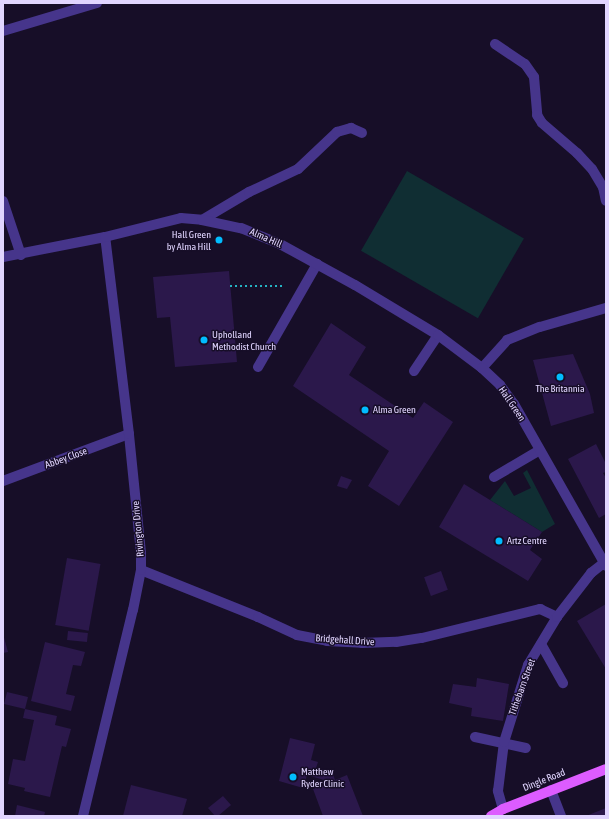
<!DOCTYPE html>
<html>
<head>
<meta charset="utf-8">
<style>
  body { margin:0 }
  #map { position:relative; width:609px; height:819px; overflow:hidden; background:#170e28; font-family:"Asap Condensed",sans-serif }
  div>[style] { position:absolute }
  [style*='--x'] { left:calc(var(--x)*1px); top:calc(var(--y)*1px); width:calc(var(--w)*1px); rotate:calc(var(--a)*1deg) }
  .green>* { inset:0; background:#102e33; transform-origin:0 0 }
  .building>* { inset:0; background:#2b184b; transform-origin:0 0 }
  .path>* { height:2.5px; margin-top:-1.25px; transform-origin:0; background:repeating-linear-gradient(90deg,#26b2c2 0 2px,transparent 0 5px) }
  .service>* { height:10px; margin:-5px; padding:0 5px; transform-origin:5px; border-radius:5px; background:#46358b }
  .minor>* { height:10px; margin:-5px; padding:0 5px; transform-origin:5px; border-radius:5px; background:#46358b }
  .tertiary>* { height:10px; margin:-5px; padding:0 5px; transform-origin:5px; border-radius:5px; background:#46358b }
  .primary>* { height:10px; margin:-5px; padding:0 5px; transform-origin:5px; border-radius:5px; background:#dd5cff }
  .dots>* { width:11px; height:11px; translate:-50% -50%; box-sizing:border-box; border:2px solid #170e28; border-radius:50% }
  span { translate:-50% -50%; white-space:nowrap; text-align:center; line-height:1.15; -webkit-text-stroke:3px #170e28; paint-order:stroke }
  .poi-label { font-size:10px; color:#e1d5ff }
  .right { translate:-100% -50%; text-align:right }
  .left { translate:0 -50%; text-align:left }
  .street-label { font-size:10px; color:#e1d5ff }
  .frame { position:absolute; inset:0; border:4px solid #e1d5ff; pointer-events:none }
</style>
</head>
<body>
<div id="map">
  <div class="green">
    <div style="left:407px;top:171px;width:135px;height:92px;rotate:30deg"></div>
    <div style="clip-path:polygon(527px 470px,555px 524px,542px 532px,490px 500px,505px 481px,514px 496px,531px 488px,523px 473px)"></div>
  </div>
  <div class="building">
    <div style="clip-path:polygon(229px 271px,237px 362px,175px 367px,170px 317px,157px 318px,153px 277px)"></div>
    <div style="clip-path:polygon(331px 323px,366px 347px,349px 375px,413px 418px,424px 402px,453px 422px,399px 506px,368px 486px,389px 451px,293px 386px)"></div>
    <div style="clip-path:polygon(573px 354px,590px 394px,594px 413px,551px 426px,533px 360px)"></div>
    <div style="clip-path:polygon(596px 444px,606px 464px,606px 472px,603px 473px,606px 478px,606px 514px,599px 518px,568px 459px)"></div>
    <div style="clip-path:polygon(341px 476px,352px 480px,347px 489px,337px 486px)"></div>
    <div style="clip-path:polygon(464px 484px,542px 532px,530px 550px,542px 559px,528px 581px,439px 527px)"></div>
    <div style="left:67px;top:558px;width:34px;height:68px;rotate:10deg"></div>
    <div style="left:441px;top:571px;width:20px;height:18px;rotate:70deg"></div>
    <div style="clip-path:polygon(606px 604px,606px 669px,577px 621px)"></div>
    <div style="left:68px;top:631px;width:20px;height:9px;rotate:6deg"></div>
    <div style="clip-path:polygon(3px 634px,8px 652px,3px 653px)"></div>
    <div style="clip-path:polygon(45px 642px,85px 652px,81px 666px,73px 665px,66px 694px,75px 696px,71px 711px,31px 701px)"></div>
    <div style="clip-path:polygon(477px 678px,509px 684px,503px 721px,471px 716px,472px 708px,449px 703px,453px 684px,476px 687px)"></div>
    <div style="clip-path:polygon(7px 692px,28px 697px,25px 709px,57px 716px,55px 725px,71px 729px,66px 747px,62px 746px,50px 797px,24px 791px,25px 788px,8px 784px,13px 759px,25px 761px,34px 720px,23px 718px,25px 709px,4px 704px)"></div>
    <div style="clip-path:polygon(290px 738px,315px 744px,311px 760px,318px 762px,316px 768px,332px 771px,335px 780px,347px 775px,363px 816px,323px 816px,313px 789px,326px 784px,324px 780px,307px 775px,303px 788px,279px 781px)"></div>
    <div style="clip-path:polygon(131px 785px,187px 799px,182px 816px,123px 816px)"></div>
    <div style="clip-path:polygon(223px 796px,231px 805px,218px 816px,215px 816px,208px 808px)"></div>
    <div style="clip-path:polygon(17px 805px,45px 812px,44px 816px,15px 816px)"></div>
    <div style="clip-path:polygon(606px 808px,606px 816px,586px 816px)"></div>
  </div>
  <div class="path">
    <div style="--x:230;--y:286;--w:54;--a:0"></div>
  </div>
  <div class="service">
    <div style="--x:202;--y:220;--w:55;--a:-30.8"></div>
    <div style="--x:249;--y:192;--w:54;--a:-25.1"></div>
    <div style="--x:298;--y:169;--w:54;--a:-43.5"></div>
    <div style="--x:337;--y:132;--w:15;--a:-16"></div>
    <div style="--x:351;--y:128;--w:12;--a:24"></div>
    <div style="--x:258;--y:367;--w:119;--a:-60.2"></div>
    <div style="--x:414;--y:371;--w:43;--a:-56.3"></div>
    <div style="--x:494;--y:477;--w:53;--a:-30.4"></div>
    <div style="--x:541;--y:644;--w:45;--a:60.6"></div>
    <div style="--x:475;--y:737;--w:52;--a:12.2"></div>
    <div style="--x:551;--y:790;--w:28;--a:69"></div>
  </div>
  <div class="minor">
    <div style="--x:3;--y:31;--w:98;--a:-16.6"></div>
    <div style="--x:495;--y:44;--w:36;--a:34"></div>
    <div style="--x:525;--y:64;--w:16;--a:55"></div>
    <div style="--x:534;--y:77;--w:38;--a:85"></div>
    <div style="--x:537;--y:115;--w:9;--a:58"></div>
    <div style="--x:542;--y:123;--w:46;--a:40.6"></div>
    <div style="--x:577;--y:153;--w:22;--a:47"></div>
    <div style="--x:592;--y:169;--w:21;--a:59"></div>
    <div style="--x:603;--y:187;--w:14;--a:78"></div>
    <div style="--x:3;--y:201;--w:57;--a:71.6"></div>
    <div style="--x:482;--y:368;--w:38;--a:-48"></div>
    <div style="--x:507;--y:340;--w:35;--a:-22"></div>
    <div style="--x:540;--y:327;--w:69;--a:-16.1"></div>
    <div style="--x:3;--y:481;--w:134;--a:-20.5"></div>
    <div style="--x:141;--y:570;--w:126;--a:21.9"></div>
    <div style="--x:258;--y:617;--w:43;--a:24.8"></div>
    <div style="--x:297;--y:635;--w:31;--a:11"></div>
    <div style="--x:327;--y:641;--w:35;--a:3"></div>
    <div style="--x:362;--y:643;--w:34;--a:-2"></div>
    <div style="--x:396;--y:642;--w:26;--a:-9"></div>
    <div style="--x:422;--y:638;--w:122;--a:-13.8"></div>
    <div style="--x:540;--y:609;--w:19;--a:25"></div>
    <div style="--x:503;--y:809;--w:19;--a:-106"></div>
    <div style="--x:498;--y:791;--w:49;--a:-83"></div>
    <div style="--x:504;--y:742;--w:81;--a:-72.7"></div>
    <div style="--x:528;--y:665;--w:56;--a:-58.9"></div>
    <div style="--x:557;--y:617;--w:56;--a:-52.3"></div>
    <div style="--x:591;--y:573;--w:16;--a:-38"></div>
    <div style="--x:83;--y:816;--w:212;--a:-76.4"></div>
    <div style="--x:133;--y:610;--w:41;--a:-78.7"></div>
    <div style="--x:141;--y:570;--w:17;--a:-90"></div>
    <div style="--x:141;--y:553;--w:120;--a:-95.8"></div>
    <div style="--x:129;--y:434;--w:198;--a:-96.9"></div>
  </div>
  <div class="tertiary">
    <div style="--x:3;--y:257;--w:104;--a:-11.1"></div>
    <div style="--x:105;--y:237;--w:78;--a:-14"></div>
    <div style="--x:181;--y:218;--w:21;--a:5"></div>
    <div style="--x:202;--y:220;--w:40;--a:12"></div>
    <div style="--x:241;--y:228;--w:42;--a:22.3"></div>
    <div style="--x:280;--y:244;--w:85;--a:28.7"></div>
    <div style="--x:355;--y:285;--w:97;--a:31.1"></div>
    <div style="--x:438;--y:335;--w:55;--a:36.9"></div>
    <div style="--x:482;--y:368;--w:25;--a:43"></div>
    <div style="--x:500;--y:385;--w:24;--a:54"></div>
    <div style="--x:514;--y:404;--w:186;--a:60.4"></div>
  </div>
  <div class="primary">
    <div style="--x:491;--y:816;--w:14;--a:-30"></div>
    <div style="--x:503;--y:809;--w:110;--a:-21.2"></div>
  </div>
  <div class="dots">
    <div style="left:219px;top:240px;background:#01bcff"></div>
    <div style="left:204px;top:340px;background:#01bcff"></div>
    <div style="left:560px;top:377px;background:#01bcff"></div>
    <div style="left:365px;top:410px;background:#01bcff"></div>
    <div style="left:499px;top:541px;background:#01bcff"></div>
    <div style="left:293px;top:777px;background:#01bcff"></div>
  </div>
  <div class="poi-label">
    <span class="right" style="left:211px;top:240px">Hall Green<br>by Alma Hill</span>
    <span class="left" style="left:212px;top:340px">Upholland<br>Methodist Church</span>
    <span style="left:560px;top:389px">The Britannia</span>
    <span class="left" style="left:373px;top:410px">Alma Green</span>
    <span class="left" style="left:507px;top:541px">Artz Centre</span>
    <span class="left" style="left:301px;top:777px">Matthew<br>Ryder Clinic</span>
  </div>
  <div class="street-label">
    <span style="left:266px;top:238px;rotate:24deg">Alma Hill</span>
    <span style="left:512px;top:404px;rotate:56deg">Hall Green</span>
    <span style="left:66px;top:458px;rotate:-20deg">Abbey Close</span>
    <span style="left:138px;top:529px;rotate:-95deg">Rivington Drive</span>
    <span style="left:345px;top:640px;rotate:4deg">Bridgehall Drive</span>
    <span style="left:522px;top:687px;rotate:-70deg">Tithebarn Street</span>
    <span style="left:544px;top:780px;rotate:-22deg">Dingle Road</span>
  </div>
  <div class="frame"></div>
</div>
</body>
</html>
